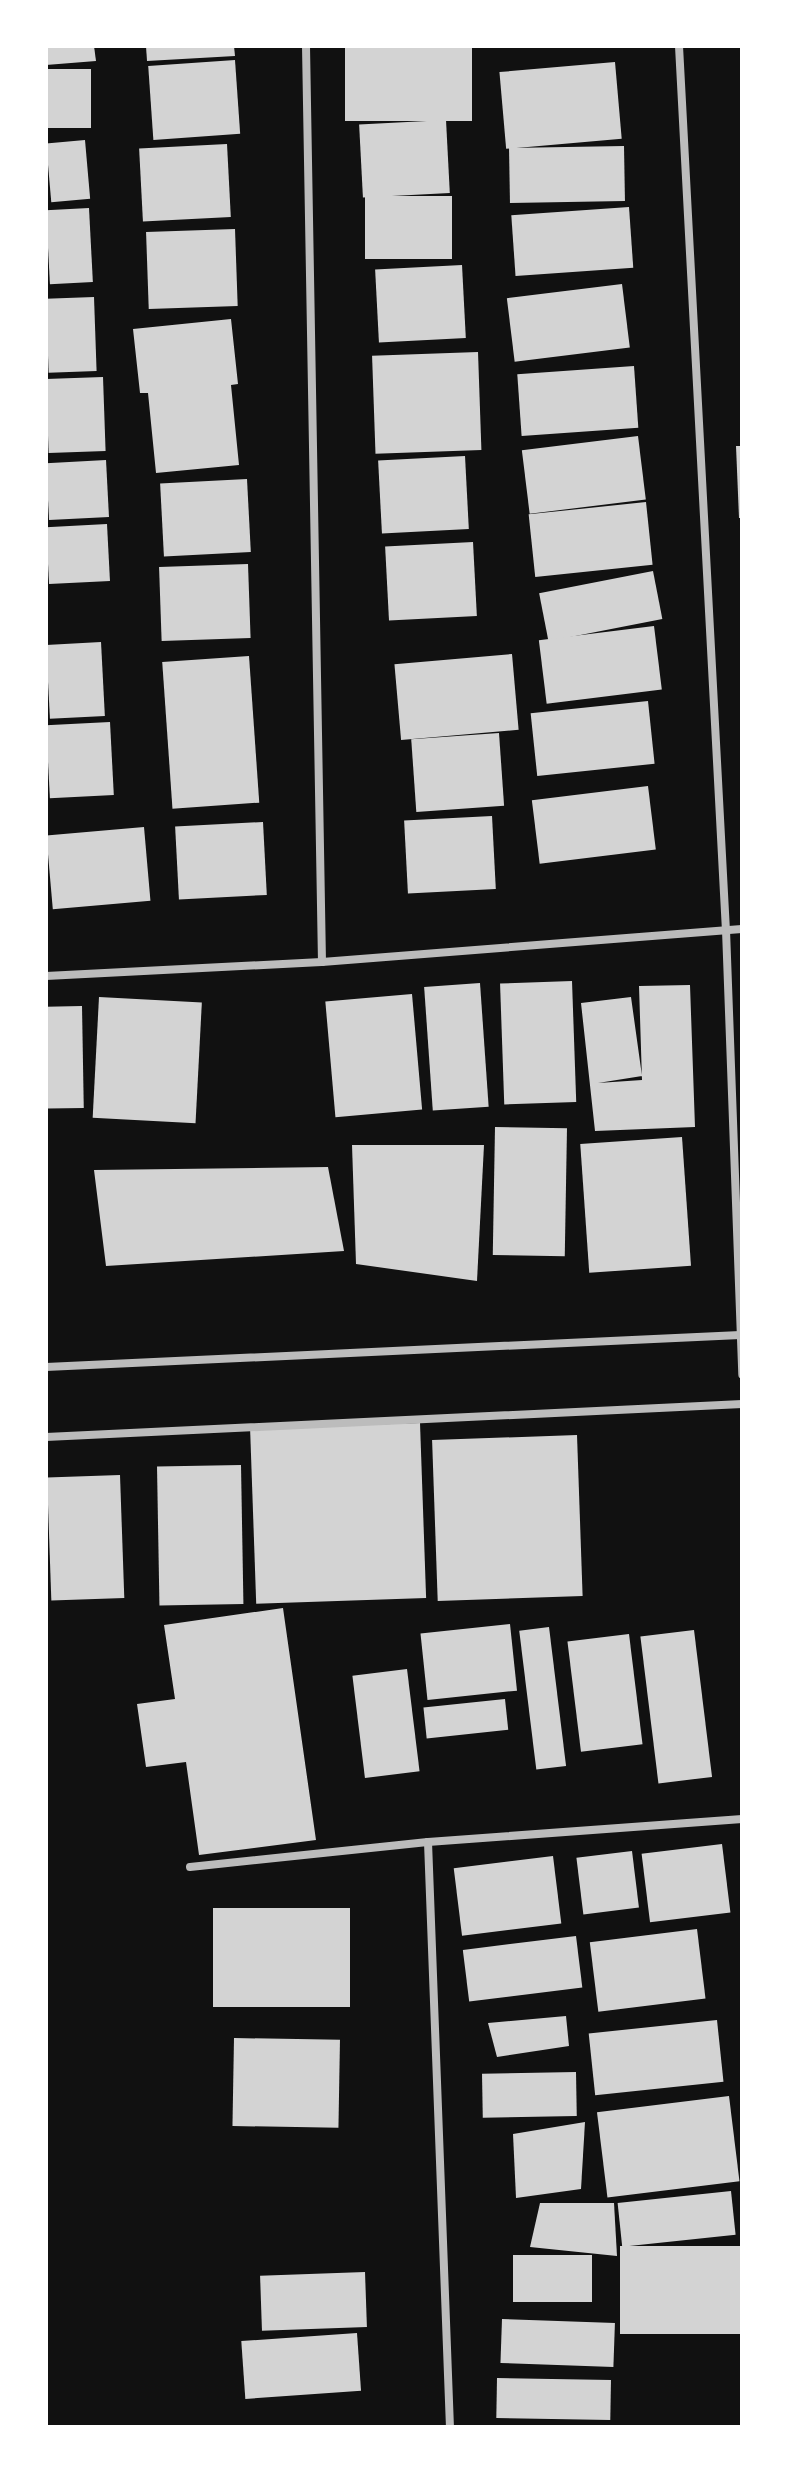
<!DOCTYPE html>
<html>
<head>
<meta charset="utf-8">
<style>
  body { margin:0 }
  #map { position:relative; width:788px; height:2473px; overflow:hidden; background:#111; font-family:"PT Sans Narrow",sans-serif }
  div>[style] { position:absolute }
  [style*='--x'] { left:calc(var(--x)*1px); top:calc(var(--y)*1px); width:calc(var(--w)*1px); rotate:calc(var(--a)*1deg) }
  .building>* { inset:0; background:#d3d3d3; transform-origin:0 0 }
  .minor>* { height:8px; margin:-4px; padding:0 4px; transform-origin:4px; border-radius:4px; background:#bcbcbc }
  span { translate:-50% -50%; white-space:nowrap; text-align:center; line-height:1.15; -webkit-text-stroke:8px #fff; paint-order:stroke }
  .frame { position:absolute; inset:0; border:48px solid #fff; pointer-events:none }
</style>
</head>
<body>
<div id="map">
  <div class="building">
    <div style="clip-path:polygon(46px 46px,94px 46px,96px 61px,46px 65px)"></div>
    <div style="clip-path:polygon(146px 46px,234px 46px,235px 56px,147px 61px)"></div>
    <div style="left:345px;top:46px;width:127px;height:75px"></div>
    <div style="left:235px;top:60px;width:74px;height:87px;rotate:86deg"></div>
    <div style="left:615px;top:62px;width:77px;height:116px;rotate:85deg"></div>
    <div style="left:91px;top:69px;width:59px;height:45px;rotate:90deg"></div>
    <div style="left:446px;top:120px;width:73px;height:87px;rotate:87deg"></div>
    <div style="left:85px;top:140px;width:59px;height:39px;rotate:85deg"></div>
    <div style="left:227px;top:144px;width:73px;height:88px;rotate:87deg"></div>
    <div style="left:624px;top:146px;width:55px;height:115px;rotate:89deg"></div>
    <div style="left:452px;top:196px;width:63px;height:87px;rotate:90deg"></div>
    <div style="left:629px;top:207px;width:61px;height:118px;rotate:86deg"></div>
    <div style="left:89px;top:208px;width:74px;height:43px;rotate:87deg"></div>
    <div style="left:235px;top:229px;width:77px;height:89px;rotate:88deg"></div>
    <div style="left:462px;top:265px;width:73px;height:87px;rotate:87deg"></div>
    <div style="left:622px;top:284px;width:64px;height:116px;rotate:83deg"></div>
    <div style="left:94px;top:297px;width:74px;height:48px;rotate:88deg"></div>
    <div style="clip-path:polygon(231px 319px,238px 384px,231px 385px,239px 465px,156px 473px,148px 393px,140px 393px,133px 329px)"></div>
    <div style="left:478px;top:352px;width:98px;height:106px;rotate:88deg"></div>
    <div style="left:634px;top:366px;width:62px;height:117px;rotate:86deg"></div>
    <div style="left:103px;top:377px;width:74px;height:57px;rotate:88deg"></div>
    <div style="left:638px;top:436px;width:64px;height:117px;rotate:83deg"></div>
    <div style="clip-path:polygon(736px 446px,742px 446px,742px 518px,739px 518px)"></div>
    <div style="left:465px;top:456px;width:73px;height:87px;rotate:87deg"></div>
    <div style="left:106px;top:460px;width:57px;height:60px;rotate:87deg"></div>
    <div style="left:247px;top:479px;width:73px;height:87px;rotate:87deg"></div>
    <div style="left:646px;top:502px;width:63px;height:118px;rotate:84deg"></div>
    <div style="left:107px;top:524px;width:57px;height:61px;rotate:87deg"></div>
    <div style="left:473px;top:542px;width:74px;height:88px;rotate:87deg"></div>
    <div style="left:248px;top:564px;width:74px;height:89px;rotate:88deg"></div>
    <div style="left:653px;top:571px;width:49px;height:116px;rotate:79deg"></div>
    <div style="left:654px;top:626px;width:64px;height:116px;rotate:83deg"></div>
    <div style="left:101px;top:642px;width:74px;height:55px;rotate:87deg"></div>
    <div style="left:512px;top:654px;width:76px;height:118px;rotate:85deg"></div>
    <div style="left:249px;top:656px;width:147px;height:87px;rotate:86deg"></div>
    <div style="left:648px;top:701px;width:63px;height:118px;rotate:84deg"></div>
    <div style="left:110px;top:722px;width:73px;height:64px;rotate:87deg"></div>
    <div style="left:499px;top:733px;width:73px;height:88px;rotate:86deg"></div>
    <div style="left:648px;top:786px;width:64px;height:117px;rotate:83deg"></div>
    <div style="left:492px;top:816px;width:73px;height:88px;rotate:87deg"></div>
    <div style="left:263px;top:822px;width:73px;height:88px;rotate:87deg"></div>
    <div style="left:144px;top:827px;width:74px;height:98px;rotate:85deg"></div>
    <div style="left:572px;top:981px;width:121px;height:72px;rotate:88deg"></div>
    <div style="left:480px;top:983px;width:124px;height:56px;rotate:86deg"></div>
    <div style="clip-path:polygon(690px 985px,695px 1127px,595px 1131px,581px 1003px,631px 997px,642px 1076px,598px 1083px,642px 1080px,639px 986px)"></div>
    <div style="left:412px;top:994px;width:116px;height:87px;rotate:85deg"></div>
    <div style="left:99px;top:997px;width:103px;height:121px;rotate:3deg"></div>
    <div style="left:82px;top:1006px;width:102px;height:36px;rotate:89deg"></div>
    <div style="left:495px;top:1127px;width:72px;height:128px;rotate:1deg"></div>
    <div style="left:682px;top:1137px;width:129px;height:102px;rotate:86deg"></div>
    <div style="clip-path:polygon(352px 1145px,484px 1145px,477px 1281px,356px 1264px)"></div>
    <div style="clip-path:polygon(328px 1167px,344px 1251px,106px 1266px,94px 1170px)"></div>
    <div style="left:420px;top:1423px;width:175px;height:170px;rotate:88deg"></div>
    <div style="left:577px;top:1435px;width:161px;height:145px;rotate:88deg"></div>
    <div style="left:241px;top:1465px;width:139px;height:84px;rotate:89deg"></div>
    <div style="left:120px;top:1475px;width:123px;height:73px;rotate:88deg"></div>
    <div style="clip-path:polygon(283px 1608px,316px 1840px,199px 1855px,186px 1762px,146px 1767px,137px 1704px,175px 1699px,164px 1625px)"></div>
    <div style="left:510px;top:1624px;width:67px;height:90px;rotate:84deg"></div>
    <div style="left:549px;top:1627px;width:140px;height:30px;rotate:83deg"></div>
    <div style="left:694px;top:1630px;width:148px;height:54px;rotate:83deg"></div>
    <div style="left:629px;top:1634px;width:111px;height:62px;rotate:83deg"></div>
    <div style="left:407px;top:1669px;width:103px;height:55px;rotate:83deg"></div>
    <div style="left:505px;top:1699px;width:31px;height:82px;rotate:84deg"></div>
    <div style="left:722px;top:1844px;width:69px;height:81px;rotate:83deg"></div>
    <div style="left:632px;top:1851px;width:57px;height:56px;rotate:83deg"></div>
    <div style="left:553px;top:1856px;width:68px;height:100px;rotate:83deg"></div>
    <div style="left:350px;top:1908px;width:99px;height:137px;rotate:90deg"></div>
    <div style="left:697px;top:1929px;width:70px;height:108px;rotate:83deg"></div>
    <div style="left:576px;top:1936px;width:52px;height:114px;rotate:83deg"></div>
    <div style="clip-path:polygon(566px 2016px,569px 2046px,497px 2057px,488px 2023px)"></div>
    <div style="left:717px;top:2020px;width:62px;height:129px;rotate:84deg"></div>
    <div style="left:234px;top:2038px;width:106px;height:88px;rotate:1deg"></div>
    <div style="left:576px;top:2072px;width:44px;height:94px;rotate:89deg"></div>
    <div style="left:729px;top:2096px;width:86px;height:133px;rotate:83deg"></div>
    <div style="clip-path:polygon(585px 2122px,581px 2189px,516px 2198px,513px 2134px)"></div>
    <div style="left:731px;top:2191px;width:44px;height:114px;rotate:84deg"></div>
    <div style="clip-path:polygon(540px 2203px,614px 2203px,617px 2256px,530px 2247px)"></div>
    <div style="left:742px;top:2246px;width:88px;height:122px;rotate:90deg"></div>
    <div style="left:513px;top:2255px;width:79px;height:47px"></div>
    <div style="left:365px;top:2272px;width:55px;height:105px;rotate:88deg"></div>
    <div style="left:502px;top:2319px;width:113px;height:44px;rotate:2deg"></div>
    <div style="left:357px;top:2333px;width:58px;height:116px;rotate:86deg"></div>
    <div style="left:497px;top:2378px;width:114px;height:40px;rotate:1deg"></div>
  </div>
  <div class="minor">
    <div style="--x:306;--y:46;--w:916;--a:89"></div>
    <div style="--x:679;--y:46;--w:885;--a:86.96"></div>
    <div style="--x:726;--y:930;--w:445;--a:87.9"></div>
    <div style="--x:46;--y:976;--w:276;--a:-2.9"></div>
    <div style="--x:322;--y:962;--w:421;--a:-4.5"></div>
    <div style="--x:46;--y:1367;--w:695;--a:-2.64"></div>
    <div style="--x:46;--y:1437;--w:697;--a:-2.71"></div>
    <div style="--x:428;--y:1842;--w:585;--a:87.85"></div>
    <div style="--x:190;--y:1867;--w:239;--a:-6"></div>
    <div style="--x:428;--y:1842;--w:315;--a:-4.2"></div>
  </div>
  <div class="frame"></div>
</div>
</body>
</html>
